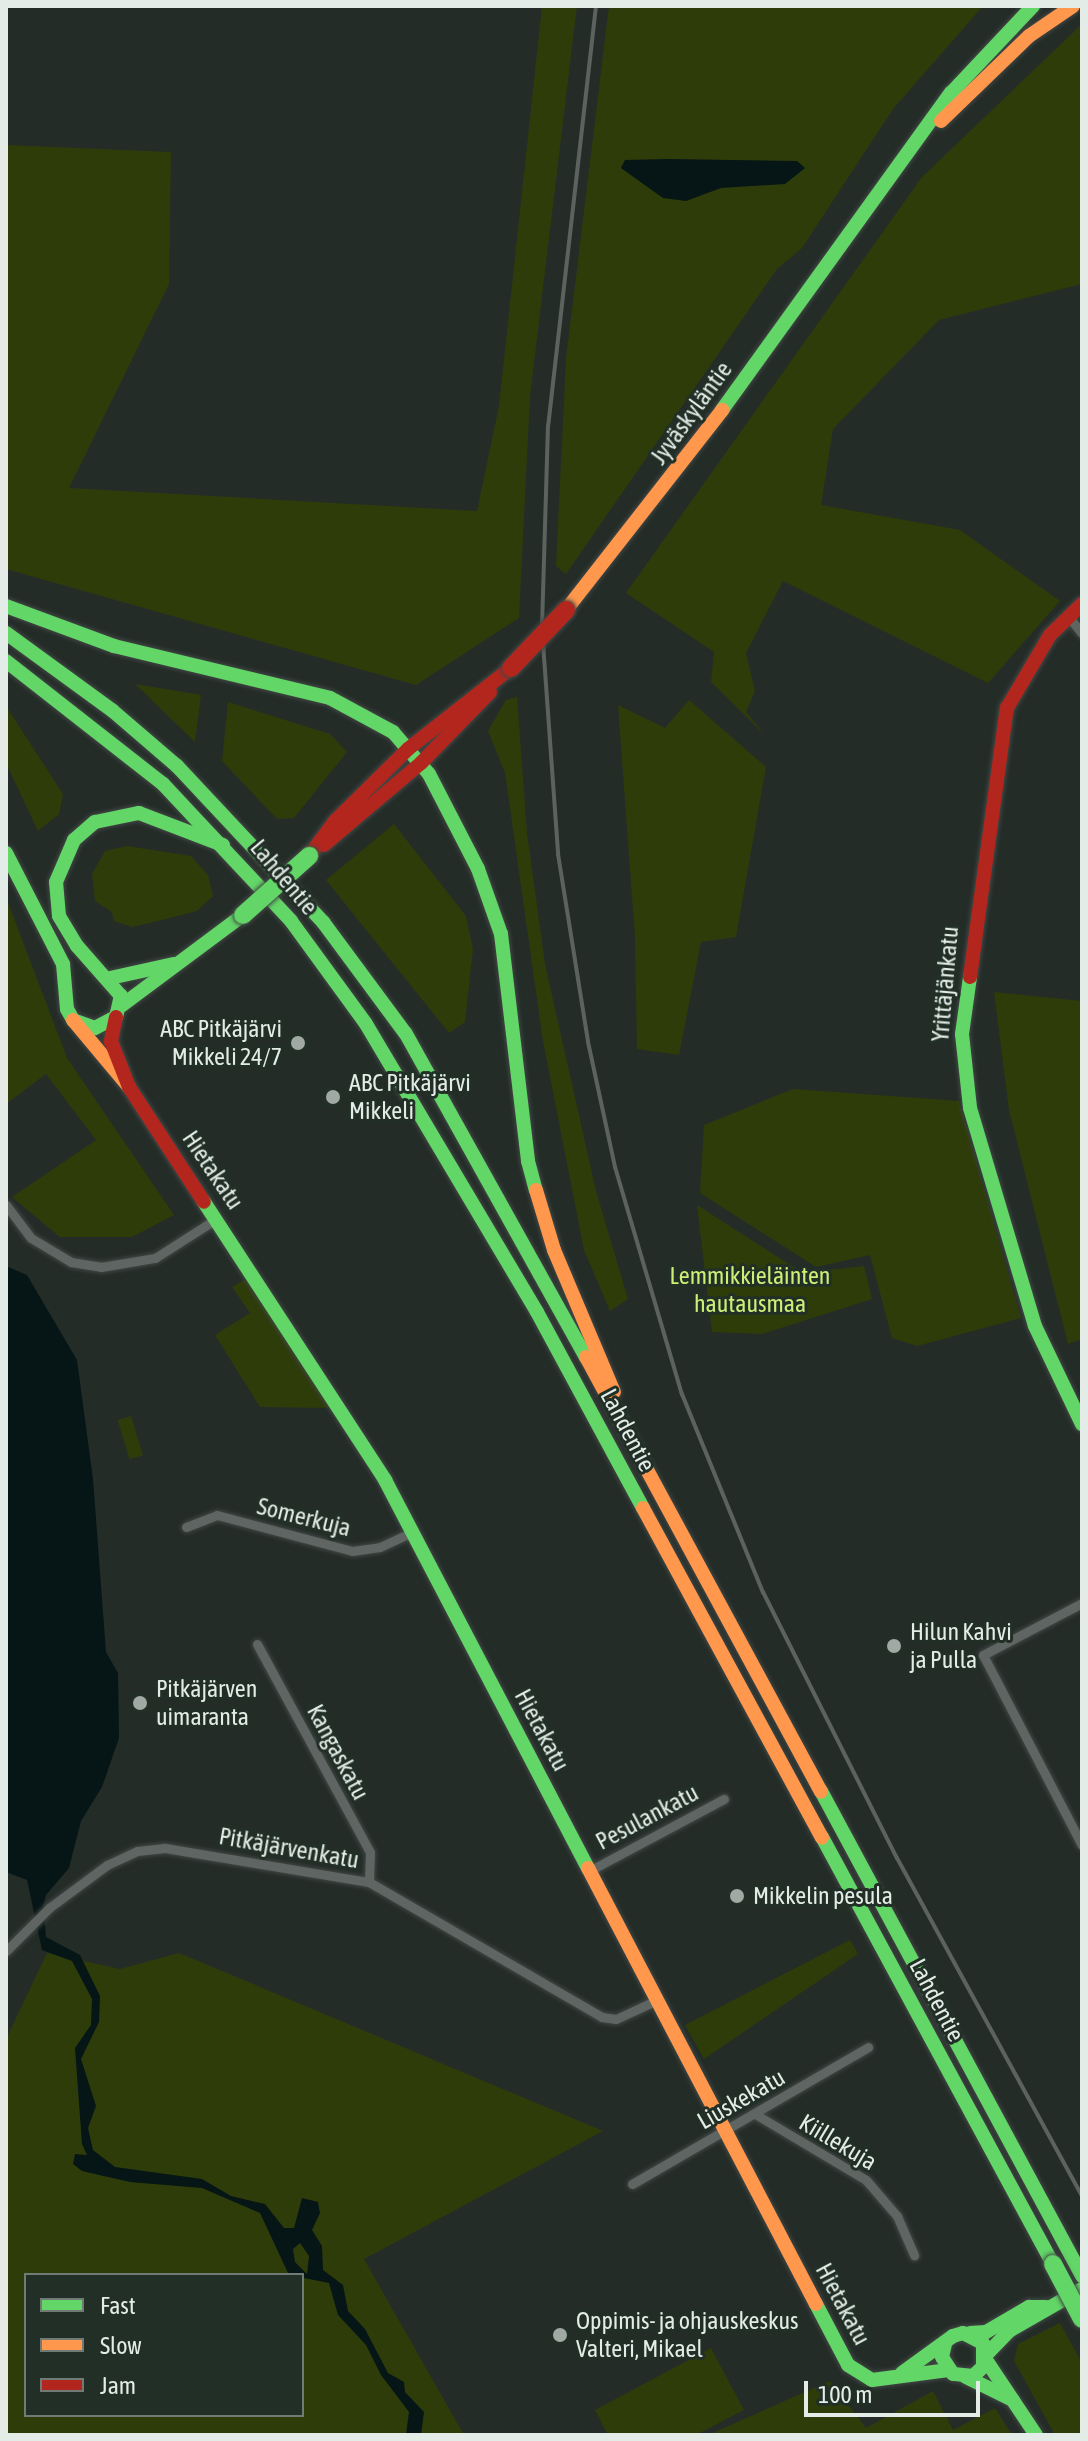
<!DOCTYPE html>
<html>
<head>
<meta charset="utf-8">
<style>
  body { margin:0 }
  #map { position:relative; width:1088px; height:2441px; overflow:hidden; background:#242c28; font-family:"Asap Condensed",sans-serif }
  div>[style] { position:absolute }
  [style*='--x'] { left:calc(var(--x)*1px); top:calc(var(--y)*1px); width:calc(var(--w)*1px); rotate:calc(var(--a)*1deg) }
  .green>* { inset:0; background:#2e3c0a; transform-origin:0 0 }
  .water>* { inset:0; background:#061516 }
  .roads { filter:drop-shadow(0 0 2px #414744) drop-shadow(0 0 2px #414744) }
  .street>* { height:9px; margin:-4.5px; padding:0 4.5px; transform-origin:4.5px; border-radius:4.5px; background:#5f6562 }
  .fast>* { height:14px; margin:-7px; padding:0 7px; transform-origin:7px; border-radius:7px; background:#63d668 }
  .slow>* { height:14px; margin:-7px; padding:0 7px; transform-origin:7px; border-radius:7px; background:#ff974d }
  .jam>* { height:14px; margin:-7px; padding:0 7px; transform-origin:7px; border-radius:7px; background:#b3261e }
  .rail>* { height:4px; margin:-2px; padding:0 2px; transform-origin:2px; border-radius:2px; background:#5c635f }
  .bridges { filter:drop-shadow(0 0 2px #414744) drop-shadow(0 0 2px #414744) }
  .fast-bridge>* { height:18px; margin:-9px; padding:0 9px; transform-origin:9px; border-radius:9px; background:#63d668 }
  .jam-bridge>* { height:18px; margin:-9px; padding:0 9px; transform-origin:9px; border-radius:9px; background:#b3261e }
  .dots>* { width:22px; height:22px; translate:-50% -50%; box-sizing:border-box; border:4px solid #212f27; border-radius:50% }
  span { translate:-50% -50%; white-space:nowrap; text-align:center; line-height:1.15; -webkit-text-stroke:6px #212f27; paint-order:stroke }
  .street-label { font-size:24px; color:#e3ece7 }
  .poi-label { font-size:24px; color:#e3ece7 }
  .right { translate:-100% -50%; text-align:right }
  .left { translate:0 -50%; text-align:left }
  .park-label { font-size:24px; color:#cdef76 }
  .frame { position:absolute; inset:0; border:8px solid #e3ece7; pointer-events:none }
  .legend { position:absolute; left:24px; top:2273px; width:280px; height:144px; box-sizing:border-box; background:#212f27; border:2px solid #6f7b74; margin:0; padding:10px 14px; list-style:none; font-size:24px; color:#e3ece7 }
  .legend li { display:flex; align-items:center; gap:16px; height:40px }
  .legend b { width:40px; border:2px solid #6f7b74 }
  .scale { position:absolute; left:804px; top:2381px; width:176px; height:36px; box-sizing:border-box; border:4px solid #e3ece7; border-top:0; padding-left:10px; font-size:24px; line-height:28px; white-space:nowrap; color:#e3ece7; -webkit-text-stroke:6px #212f27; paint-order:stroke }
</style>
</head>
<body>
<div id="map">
  <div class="green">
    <div style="clip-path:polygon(542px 6px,577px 6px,530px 396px,519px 618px,416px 685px,6px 569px,6px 145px,171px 152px,169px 284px,69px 488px,477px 511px,499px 406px)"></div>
    <div style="clip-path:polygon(609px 6px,983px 6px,893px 109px,802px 248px,777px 269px,566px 574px,556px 566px,566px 359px)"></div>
    <div style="clip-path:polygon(1082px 24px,1082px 284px,939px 320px,833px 429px,821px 505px,960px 530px,1060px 601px,988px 683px,783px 581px,746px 653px,755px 691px,746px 712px,766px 736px,711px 682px,714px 652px,626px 593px,922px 177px)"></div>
    <div style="clip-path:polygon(135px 684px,201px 695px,195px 742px)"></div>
    <div style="clip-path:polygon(517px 697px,527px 833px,545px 964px,596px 1191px,628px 1299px,610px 1311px,584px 1250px,543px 1041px,505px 773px,488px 731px,506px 700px)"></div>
    <div style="clip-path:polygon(689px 700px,766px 767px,736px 937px,701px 942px,679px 1055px,637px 1049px,635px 938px,618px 705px,665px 728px)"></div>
    <div style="clip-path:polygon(228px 702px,330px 734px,347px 752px,294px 818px,277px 819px,222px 761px)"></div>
    <div style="clip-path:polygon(6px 706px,63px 794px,59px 814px,38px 831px,6px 763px)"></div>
    <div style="clip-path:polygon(394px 824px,466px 916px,473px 949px,465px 1022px,449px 1033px,326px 880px)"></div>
    <div style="clip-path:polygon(127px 846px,191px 856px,208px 875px,213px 896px,197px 911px,158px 921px,132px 927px,114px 921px,112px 912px,95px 901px,92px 874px,105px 851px)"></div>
    <div style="clip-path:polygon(6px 897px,67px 1058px,174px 1215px,132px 1237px,60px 1237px,12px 1197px,96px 1140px,46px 1074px,6px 1104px)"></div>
    <div style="clip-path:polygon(994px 992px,1082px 1001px,1082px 1339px,1068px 1344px,1009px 1110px)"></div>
    <div style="clip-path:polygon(793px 1089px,959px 1101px,1021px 1318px,917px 1346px,892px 1338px,870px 1255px,816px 1267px,700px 1193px,704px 1125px)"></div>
    <div style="clip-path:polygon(697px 1205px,803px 1273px,864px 1266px,872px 1299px,762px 1334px,712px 1332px)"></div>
    <div style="clip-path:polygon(247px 1278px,333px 1408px,260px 1407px,215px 1335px,250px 1313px,232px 1287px)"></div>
    <div style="left:131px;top:1416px;width:41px;height:14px;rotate:73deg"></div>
    <div style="clip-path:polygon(850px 1940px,858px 1954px,704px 2059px,685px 2025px)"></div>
    <div style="clip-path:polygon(evenodd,47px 1953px,120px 1969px,179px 1953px,603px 2131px,364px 2259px,464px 2435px,6px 2435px,6px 2039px,47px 1953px,26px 2275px,302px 2275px,302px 2415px,26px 2415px,26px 2275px)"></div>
    <div style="clip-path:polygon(1060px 2323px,1082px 2363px,1082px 2435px,1055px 2435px,1014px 2361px,1018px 2344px)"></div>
    <div style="clip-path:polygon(711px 2348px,744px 2410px,696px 2435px,608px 2435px,595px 2410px)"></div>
    <div style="clip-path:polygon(830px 2381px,866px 2428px,933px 2391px,953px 2430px,995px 2408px,1012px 2435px,708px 2435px)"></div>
  </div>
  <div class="water">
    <div style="clip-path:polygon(669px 159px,797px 161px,805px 168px,785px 184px,721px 188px,686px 201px,663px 198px,621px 168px,625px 160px)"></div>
    <div style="clip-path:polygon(evenodd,6px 1266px,27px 1275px,77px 1360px,93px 1479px,106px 1652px,118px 1673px,119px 1738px,102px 1787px,81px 1821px,69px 1868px,46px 1895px,43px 1907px,46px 1937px,80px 1955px,100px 1996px,99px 2022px,81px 2059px,96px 2106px,88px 2128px,93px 2150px,115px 2167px,202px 2179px,231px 2196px,265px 2204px,284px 2228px,294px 2228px,302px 2198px,318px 2202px,320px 2213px,312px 2230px,322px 2246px,323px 2270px,343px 2285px,348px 2311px,365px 2329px,388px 2373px,404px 2382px,405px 2392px,424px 2412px,421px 2435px,406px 2435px,409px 2412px,381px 2375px,366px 2345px,338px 2315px,329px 2283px,289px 2275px,260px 2213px,202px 2188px,130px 2182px,82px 2171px,73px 2164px,75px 2154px,87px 2155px,82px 2144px,75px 2048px,91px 2025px,92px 1999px,72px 1961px,42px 1950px,27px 1880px,6px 1872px,6px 1266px,300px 2243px,309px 2256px,307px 2274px,295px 2262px,293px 2249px,300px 2243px)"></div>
  </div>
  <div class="roads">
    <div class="street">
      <div style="--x:1068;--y:616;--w:22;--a:51"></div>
      <div style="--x:6;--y:1205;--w:41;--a:52.9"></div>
      <div style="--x:31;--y:1238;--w:47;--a:31"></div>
      <div style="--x:71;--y:1262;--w:30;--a:9"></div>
      <div style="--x:101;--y:1267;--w:55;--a:-9.5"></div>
      <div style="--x:155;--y:1258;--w:72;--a:-32.6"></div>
      <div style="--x:186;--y:1527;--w:33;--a:-21"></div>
      <div style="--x:217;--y:1515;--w:140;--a:14.9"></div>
      <div style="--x:352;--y:1551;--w:28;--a:-8"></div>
      <div style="--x:380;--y:1547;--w:35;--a:-25"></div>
      <div style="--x:1082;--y:1603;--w:112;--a:152.3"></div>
      <div style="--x:983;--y:1655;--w:214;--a:62.5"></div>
      <div style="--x:257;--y:1644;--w:237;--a:61.5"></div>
      <div style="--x:370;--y:1852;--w:30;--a:92"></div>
      <div style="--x:589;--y:1871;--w:153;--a:-28.1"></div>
      <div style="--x:6;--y:1951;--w:61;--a:-45"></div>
      <div style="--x:49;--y:1908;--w:72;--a:-36.6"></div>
      <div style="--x:107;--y:1865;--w:33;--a:-25"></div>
      <div style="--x:137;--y:1851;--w:28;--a:-6"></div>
      <div style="--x:165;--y:1848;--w:207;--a:9.5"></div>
      <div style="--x:369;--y:1882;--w:269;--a:30.1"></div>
      <div style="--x:602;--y:2017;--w:14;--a:8"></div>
      <div style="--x:616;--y:2019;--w:45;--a:-24.9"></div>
      <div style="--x:755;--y:2114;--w:129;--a:30.7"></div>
      <div style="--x:866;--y:2180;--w:48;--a:49.3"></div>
      <div style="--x:897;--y:2216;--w:43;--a:66.4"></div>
      <div style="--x:632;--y:2184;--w:273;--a:-30.1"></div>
    </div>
    <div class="fast">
      <div style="--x:722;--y:410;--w:391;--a:-54.2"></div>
      <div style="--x:951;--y:93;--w:120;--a:-46.7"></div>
      <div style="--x:6;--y:606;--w:115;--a:20.3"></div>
      <div style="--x:114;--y:646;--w:222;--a:13.5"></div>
      <div style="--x:330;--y:698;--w:72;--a:28.4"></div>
      <div style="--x:393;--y:732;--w:55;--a:49.4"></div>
      <div style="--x:429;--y:774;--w:107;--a:62.7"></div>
      <div style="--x:478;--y:869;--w:69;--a:70.5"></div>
      <div style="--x:501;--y:934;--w:229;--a:83.2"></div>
      <div style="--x:528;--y:1161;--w:30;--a:75"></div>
      <div style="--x:6;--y:633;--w:132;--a:36.1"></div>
      <div style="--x:113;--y:711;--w:84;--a:40.7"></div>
      <div style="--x:177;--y:766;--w:214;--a:46.9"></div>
      <div style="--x:323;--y:922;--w:139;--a:53.5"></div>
      <div style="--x:406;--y:1034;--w:370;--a:60.9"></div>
      <div style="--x:6;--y:661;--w:199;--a:38.1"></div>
      <div style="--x:163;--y:784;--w:187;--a:46.9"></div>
      <div style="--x:291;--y:921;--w:127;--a:53.9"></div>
      <div style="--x:366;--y:1024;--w:335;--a:59.3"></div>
      <div style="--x:537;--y:1312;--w:223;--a:61.6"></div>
      <div style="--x:6;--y:853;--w:125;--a:62.8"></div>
      <div style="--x:63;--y:964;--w:45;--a:84.9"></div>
      <div style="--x:67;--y:1009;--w:13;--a:61"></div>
      <div style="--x:73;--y:1020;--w:23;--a:20"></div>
      <div style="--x:95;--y:1028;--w:24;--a:-28"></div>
      <div style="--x:116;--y:1017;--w:22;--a:-77"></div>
      <div style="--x:121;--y:996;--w:67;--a:-131.3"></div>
      <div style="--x:77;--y:946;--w:35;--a:-121"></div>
      <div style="--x:59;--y:916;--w:34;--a:-95"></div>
      <div style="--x:56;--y:882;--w:46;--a:-66.8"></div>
      <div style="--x:74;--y:840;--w:28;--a:-41"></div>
      <div style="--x:95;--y:822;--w:45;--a:-11.6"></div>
      <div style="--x:139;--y:813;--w:90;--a:20.9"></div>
      <div style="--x:970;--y:977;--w:58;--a:98"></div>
      <div style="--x:962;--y:1034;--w:74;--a:83.8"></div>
      <div style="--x:970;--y:1108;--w:227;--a:73.4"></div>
      <div style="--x:1035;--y:1326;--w:109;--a:64.4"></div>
      <div style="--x:110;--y:978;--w:66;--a:-12.3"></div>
      <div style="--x:121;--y:1006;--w:152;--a:-36.7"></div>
      <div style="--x:204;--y:1202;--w:332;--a:56.9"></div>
      <div style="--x:385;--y:1480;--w:438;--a:62.4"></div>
      <div style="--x:821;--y:1791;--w:551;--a:61.71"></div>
      <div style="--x:822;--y:1837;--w:485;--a:61.6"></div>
      <div style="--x:816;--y:2304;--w:69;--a:62.3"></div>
      <div style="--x:848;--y:2365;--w:28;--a:32"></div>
      <div style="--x:872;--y:2380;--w:77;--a:-7.5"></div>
      <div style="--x:970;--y:2333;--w:16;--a:-4"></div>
      <div style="--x:986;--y:2332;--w:50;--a:-30.2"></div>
      <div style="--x:1029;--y:2307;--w:17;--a:0"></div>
      <div style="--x:987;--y:2354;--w:32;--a:-46"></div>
      <div style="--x:1009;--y:2331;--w:84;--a:-29.9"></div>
      <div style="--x:986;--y:2360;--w:90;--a:56.3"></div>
      <div style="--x:902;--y:2373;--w:63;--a:-36"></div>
      <div style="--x:953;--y:2336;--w:10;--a:-17"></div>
      <div style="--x:963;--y:2333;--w:22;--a:27"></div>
      <div style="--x:983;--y:2343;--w:24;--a:90"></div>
      <div style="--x:983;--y:2367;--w:13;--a:138"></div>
      <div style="--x:973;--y:2376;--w:20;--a:-174"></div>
      <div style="--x:953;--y:2374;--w:20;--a:-123"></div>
      <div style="--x:942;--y:2357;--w:13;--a:-77"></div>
      <div style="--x:966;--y:2377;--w:52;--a:26.1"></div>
    </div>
    <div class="slow">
      <div style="--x:941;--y:121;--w:122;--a:-44"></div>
      <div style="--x:1029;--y:36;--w:53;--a:-34.3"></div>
      <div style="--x:566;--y:610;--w:254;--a:-52"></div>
      <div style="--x:73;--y:1020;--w:87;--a:50.1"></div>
      <div style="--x:536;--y:1190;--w:63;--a:73.3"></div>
      <div style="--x:554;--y:1250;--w:154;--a:67.1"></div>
      <div style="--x:586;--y:1357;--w:494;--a:61.6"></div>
      <div style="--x:643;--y:1508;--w:375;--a:61.5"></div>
      <div style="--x:588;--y:1868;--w:492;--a:62.4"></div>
    </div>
    <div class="jam">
      <div style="--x:324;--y:845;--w:127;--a:-40.2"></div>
      <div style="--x:421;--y:763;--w:99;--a:-45.8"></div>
      <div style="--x:309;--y:856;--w:44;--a:-53.4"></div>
      <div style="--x:335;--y:821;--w:103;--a:-44.6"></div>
      <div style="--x:408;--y:749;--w:131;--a:-38.2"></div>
      <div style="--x:970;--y:977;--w:272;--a:-82.2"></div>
      <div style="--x:1007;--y:708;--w:85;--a:-59.5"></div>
      <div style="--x:1050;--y:635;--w:45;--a:-44.1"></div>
      <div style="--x:116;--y:1017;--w:25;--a:102"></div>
      <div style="--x:111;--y:1041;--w:49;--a:68.6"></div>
      <div style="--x:129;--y:1087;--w:137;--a:56.9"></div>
    </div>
  </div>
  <div class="rail">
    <div style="--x:596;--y:6;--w:422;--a:96.5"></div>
    <div style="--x:548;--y:425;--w:204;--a:91.7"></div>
    <div style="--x:542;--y:629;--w:226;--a:85.9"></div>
    <div style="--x:558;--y:854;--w:190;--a:80.9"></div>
    <div style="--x:588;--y:1042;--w:128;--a:77.8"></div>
    <div style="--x:615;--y:1167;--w:237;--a:73.6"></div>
    <div style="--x:682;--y:1394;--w:214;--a:67.8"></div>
    <div style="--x:763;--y:1592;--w:298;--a:63.3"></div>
    <div style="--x:897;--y:1858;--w:385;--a:61.3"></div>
  </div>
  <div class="bridges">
    <div class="fast-bridge">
      <div style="--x:243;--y:915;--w:89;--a:-41.8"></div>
      <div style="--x:1053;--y:2264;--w:62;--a:62.2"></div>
    </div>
    <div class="jam-bridge">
      <div style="--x:511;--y:668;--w:80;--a:-46.5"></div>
    </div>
  </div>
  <div class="dots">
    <div style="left:298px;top:1043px;background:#a0a9a4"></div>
    <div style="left:333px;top:1097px;background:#a0a9a4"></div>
    <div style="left:894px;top:1646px;background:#a0a9a4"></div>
    <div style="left:140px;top:1703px;background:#a0a9a4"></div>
    <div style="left:737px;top:1896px;background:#a0a9a4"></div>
    <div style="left:560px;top:2335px;background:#a0a9a4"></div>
  </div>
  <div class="street-label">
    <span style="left:691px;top:413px;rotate:-54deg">Jyväskyläntie</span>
    <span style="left:284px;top:877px;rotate:50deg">Lahdentie</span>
    <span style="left:945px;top:984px;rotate:-85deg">Yrittäjänkatu</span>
    <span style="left:213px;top:1170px;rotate:56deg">Hietakatu</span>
    <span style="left:628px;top:1430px;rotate:62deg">Lahdentie</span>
    <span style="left:304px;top:1517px;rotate:14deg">Somerkuja</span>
    <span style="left:542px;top:1730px;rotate:62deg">Hietakatu</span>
    <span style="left:338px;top:1752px;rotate:62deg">Kangaskatu</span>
    <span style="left:647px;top:1817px;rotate:-28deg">Pesulankatu</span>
    <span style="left:289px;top:1848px;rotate:10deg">Pitkäjärvenkatu</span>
    <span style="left:937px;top:2000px;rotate:62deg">Lahdentie</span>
    <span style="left:741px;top:2099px;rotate:-30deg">Liuskekatu</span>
    <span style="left:838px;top:2142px;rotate:31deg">Kiillekuja</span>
    <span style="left:843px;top:2304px;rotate:62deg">Hietakatu</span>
  </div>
  <div class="poi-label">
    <span class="right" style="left:282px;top:1043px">ABC Pitkäjärvi<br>Mikkeli 24/7</span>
    <span class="left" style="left:349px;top:1097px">ABC Pitkäjärvi<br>Mikkeli</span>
    <span class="left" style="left:910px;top:1646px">Hilun Kahvi<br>ja Pulla</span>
    <span class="left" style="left:156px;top:1703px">Pitkäjärven<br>uimaranta</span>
    <span class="left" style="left:753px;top:1896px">Mikkelin pesula</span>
    <span class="left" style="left:576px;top:2335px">Oppimis- ja ohjauskeskus<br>Valteri, Mikael</span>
  </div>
  <div class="park-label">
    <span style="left:750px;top:1290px">Lemmikkieläinten<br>hautausmaa</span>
  </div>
  <div class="frame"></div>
  <ul class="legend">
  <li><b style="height:10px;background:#63d668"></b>Fast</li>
  <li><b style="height:10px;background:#ff974d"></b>Slow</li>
  <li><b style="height:10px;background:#b3261e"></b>Jam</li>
  </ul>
  <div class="scale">100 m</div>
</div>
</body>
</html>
